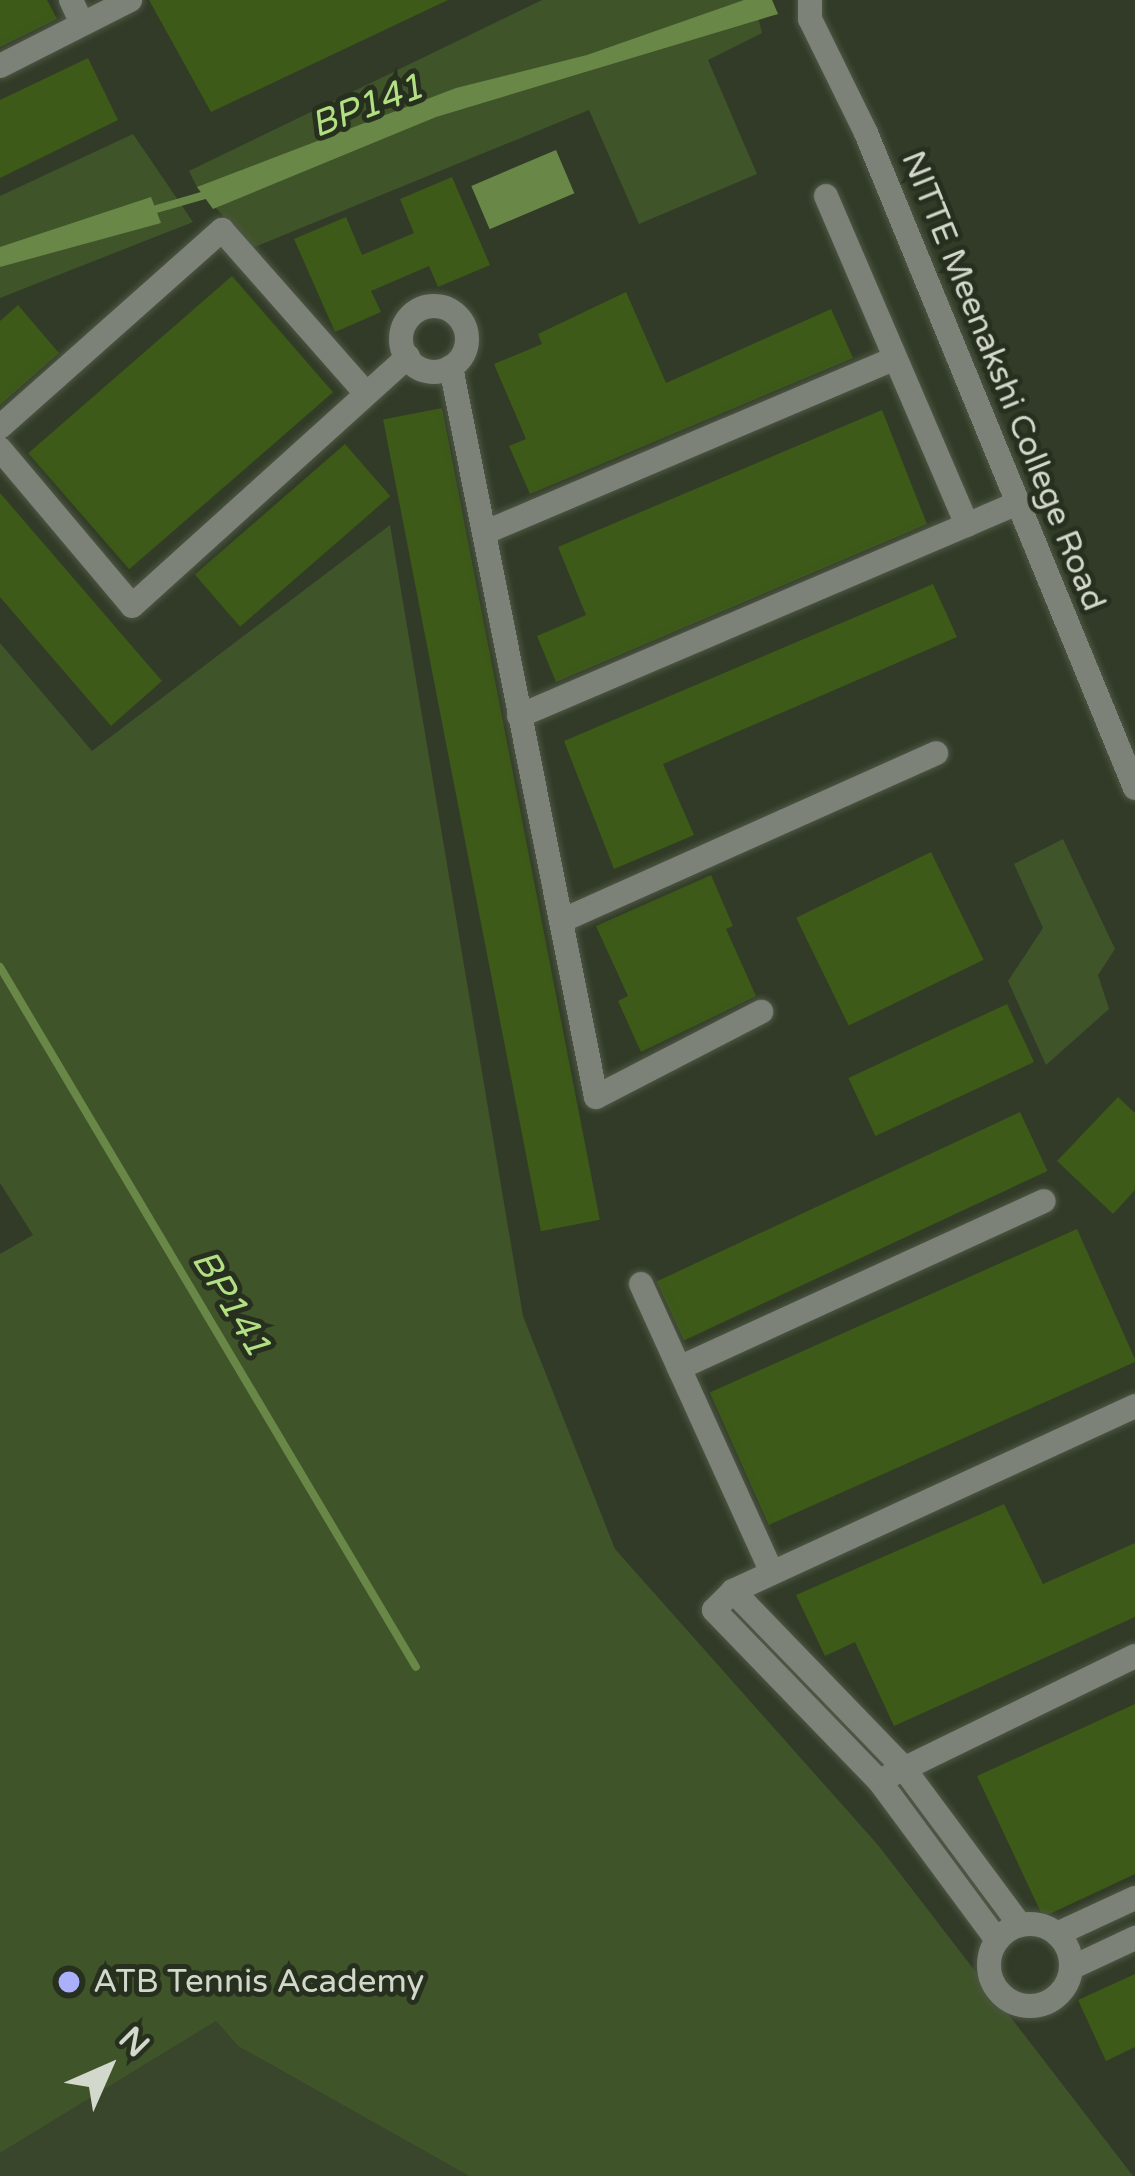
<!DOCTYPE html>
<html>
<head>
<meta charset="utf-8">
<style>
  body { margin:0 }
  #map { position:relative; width:1135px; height:2176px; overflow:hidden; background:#313b27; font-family:"Varela Round",sans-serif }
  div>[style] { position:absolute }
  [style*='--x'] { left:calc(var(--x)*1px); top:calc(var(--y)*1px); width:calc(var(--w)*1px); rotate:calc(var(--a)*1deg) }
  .built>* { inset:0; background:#39462c }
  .green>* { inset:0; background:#40542a }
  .water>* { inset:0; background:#698848; transform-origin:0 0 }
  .stream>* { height:8px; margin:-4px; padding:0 4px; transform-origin:4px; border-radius:4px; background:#698848 }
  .building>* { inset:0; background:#3d5a18; transform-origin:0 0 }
  .roads { filter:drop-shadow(0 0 3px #4e5745) drop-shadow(0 0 3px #4e5745) }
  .minor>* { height:24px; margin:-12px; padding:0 12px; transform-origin:12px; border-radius:12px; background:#7c8278 }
  .minor>.ring { margin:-12px; padding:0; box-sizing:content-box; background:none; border:24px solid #7c8278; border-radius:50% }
  .tertiary>* { height:24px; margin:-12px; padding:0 12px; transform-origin:12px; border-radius:12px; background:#7c8278 }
  .dots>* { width:33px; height:33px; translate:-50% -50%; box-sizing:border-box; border:6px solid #27301e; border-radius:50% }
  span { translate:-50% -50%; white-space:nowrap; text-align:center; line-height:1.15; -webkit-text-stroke:10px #27301e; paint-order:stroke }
  .street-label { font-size:33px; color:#d2d8cc }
  .poi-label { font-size:33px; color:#d2d8cc }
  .left { translate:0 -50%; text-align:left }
  .water-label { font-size:36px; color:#b3df84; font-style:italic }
  .north { position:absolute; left:48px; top:2008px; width:120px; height:120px; -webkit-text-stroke:9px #27301e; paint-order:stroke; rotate:45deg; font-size:33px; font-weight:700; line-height:48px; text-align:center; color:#d2d8cc }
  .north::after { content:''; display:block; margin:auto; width:42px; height:54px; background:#d2d8cc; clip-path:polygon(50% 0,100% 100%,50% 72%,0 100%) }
</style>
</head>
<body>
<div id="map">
  <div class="built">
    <div style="clip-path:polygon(216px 2021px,238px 2046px,469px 2176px,0 2176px,0 2153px)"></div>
  </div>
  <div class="green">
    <div style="clip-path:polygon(542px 0,772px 0,778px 14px,758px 17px,762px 33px,708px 60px,757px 174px,639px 224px,589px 110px,252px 248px,197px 187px,189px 171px)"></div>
    <div style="clip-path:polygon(133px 134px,193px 222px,0 298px,0 196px)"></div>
    <div style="clip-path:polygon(390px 525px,523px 1316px,615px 1549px,878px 1845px,1133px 2176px,469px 2176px,238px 2046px,216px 2021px,0 2153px,0 1254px,33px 1235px,0 1183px,0 643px,92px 751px)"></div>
    <div style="clip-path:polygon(1063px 839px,1115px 949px,1098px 975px,1109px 1009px,1046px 1065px,1008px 981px,1043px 928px,1014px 864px)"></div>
  </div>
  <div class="water">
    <div style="clip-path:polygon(744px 0,772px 0,778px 14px,436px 117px,213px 209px,197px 187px,456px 88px,587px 55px)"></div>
    <div style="left:556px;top:150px;width:47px;height:92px;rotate:67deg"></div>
    <div style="clip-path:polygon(151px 197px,161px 223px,0 267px,0 247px)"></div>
  </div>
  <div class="stream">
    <div style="--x:146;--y:212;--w:69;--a:-16.1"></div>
    <div style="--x:0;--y:967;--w:814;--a:59.28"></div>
  </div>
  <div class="building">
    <div style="clip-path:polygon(0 0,47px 0,57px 19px,0 47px)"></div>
    <div style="clip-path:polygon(149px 0,448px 0,211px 112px)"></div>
    <div style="clip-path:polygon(88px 58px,118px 120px,0 178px,0 100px)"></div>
    <div style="clip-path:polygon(452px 177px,490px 265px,438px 287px,429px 266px,371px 291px,381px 312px,335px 332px,294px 239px,346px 217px,362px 255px,414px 233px,400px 199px)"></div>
    <div style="left:232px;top:276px;width:154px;height:270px;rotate:49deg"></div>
    <div style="clip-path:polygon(626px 292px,666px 383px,831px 309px,853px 358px,530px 494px,509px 446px,526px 439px,494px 364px,542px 344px,538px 334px)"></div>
    <div style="clip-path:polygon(18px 305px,59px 353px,0 405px,0 321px)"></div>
    <div style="left:442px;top:408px;width:827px;height:60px;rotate:79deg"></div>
    <div style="clip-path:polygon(882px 410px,927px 524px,556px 682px,537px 636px,586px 615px,558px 547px)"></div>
    <div style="left:345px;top:444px;width:69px;height:199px;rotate:49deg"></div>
    <div style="clip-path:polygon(0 493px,162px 681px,111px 726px,0 597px)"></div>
    <div style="clip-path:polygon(933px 584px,957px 637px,663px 764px,694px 835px,614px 869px,564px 741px)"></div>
    <div style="left:931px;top:852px;width:120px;height:150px;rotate:64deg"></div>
    <div style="clip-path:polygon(711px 875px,733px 926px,726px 929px,756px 996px,641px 1052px,618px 1001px,628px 996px,596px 926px)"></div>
    <div style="left:1007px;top:1004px;width:64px;height:175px;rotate:65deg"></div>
    <div style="clip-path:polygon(1118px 1097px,1135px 1113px,1135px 1190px,1113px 1214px,1057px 1161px)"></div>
    <div style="left:1020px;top:1112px;width:65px;height:401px;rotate:65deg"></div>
    <div style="left:1077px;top:1229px;width:145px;height:402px;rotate:66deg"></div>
    <div style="clip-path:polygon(1004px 1504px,1043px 1584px,1135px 1543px,1135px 1617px,894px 1726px,855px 1642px,825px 1656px,796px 1595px)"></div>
    <div style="clip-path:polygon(1135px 1704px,1135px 1874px,1043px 1917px,977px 1776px)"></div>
    <div style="clip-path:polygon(1135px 1974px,1135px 2047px,1106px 2061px,1078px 2000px)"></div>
  </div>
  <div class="roads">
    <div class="minor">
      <div style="--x:71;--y:0;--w:26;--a:65"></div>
      <div style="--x:0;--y:66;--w:146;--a:-26.9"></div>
      <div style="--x:826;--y:196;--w:358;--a:66.8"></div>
      <div class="ring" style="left:401px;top:306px;width:42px;height:42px"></div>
      <div style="--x:451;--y:367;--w:744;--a:78.77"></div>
      <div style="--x:596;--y:1097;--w:186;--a:-27.3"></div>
      <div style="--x:0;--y:427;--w:297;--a:-41.6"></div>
      <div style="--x:222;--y:230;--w:216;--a:48.6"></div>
      <div style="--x:0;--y:449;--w:205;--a:49.9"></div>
      <div style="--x:132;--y:606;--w:372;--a:-42.1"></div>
      <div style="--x:486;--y:532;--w:444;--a:-23"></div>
      <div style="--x:519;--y:716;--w:543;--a:-23.12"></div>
      <div style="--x:561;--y:921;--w:411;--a:-24.1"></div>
      <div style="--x:641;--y:1284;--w:317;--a:65.6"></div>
      <div style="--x:679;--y:1368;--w:401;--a:-24.6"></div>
      <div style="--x:733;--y:1591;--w:243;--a:46"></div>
      <div style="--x:902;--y:1766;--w:198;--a:53.4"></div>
      <div style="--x:889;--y:1776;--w:274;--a:-26"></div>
      <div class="ring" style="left:989px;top:1924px;width:58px;height:58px"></div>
      <div style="--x:1057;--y:1934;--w:86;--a:-24.8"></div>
      <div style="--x:997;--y:1940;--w:197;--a:-126.5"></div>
      <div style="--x:880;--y:1782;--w:239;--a:-134"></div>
      <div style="--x:714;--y:1610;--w:27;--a:-45"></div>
      <div style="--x:733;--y:1591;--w:443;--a:-24.7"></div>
      <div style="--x:1071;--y:1968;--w:71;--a:-25.1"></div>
    </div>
    <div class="tertiary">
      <div style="--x:810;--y:0;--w:19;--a:90"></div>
      <div style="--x:810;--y:19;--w:127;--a:63.8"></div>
      <div style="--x:866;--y:133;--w:708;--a:67.67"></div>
    </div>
  </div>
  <div class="dots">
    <div style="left:69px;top:1982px;background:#aab0fc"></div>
  </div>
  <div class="street-label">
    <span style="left:1003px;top:381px;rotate:68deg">NITTE Meenakshi College Road</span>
  </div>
  <div class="poi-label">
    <span class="left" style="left:93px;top:1982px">ATB Tennis Academy</span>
  </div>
  <div class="water-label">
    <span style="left:367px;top:106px;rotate:-21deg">BP141</span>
    <span style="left:231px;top:1303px;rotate:59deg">BP141</span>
  </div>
  <div class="north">N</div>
</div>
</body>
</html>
